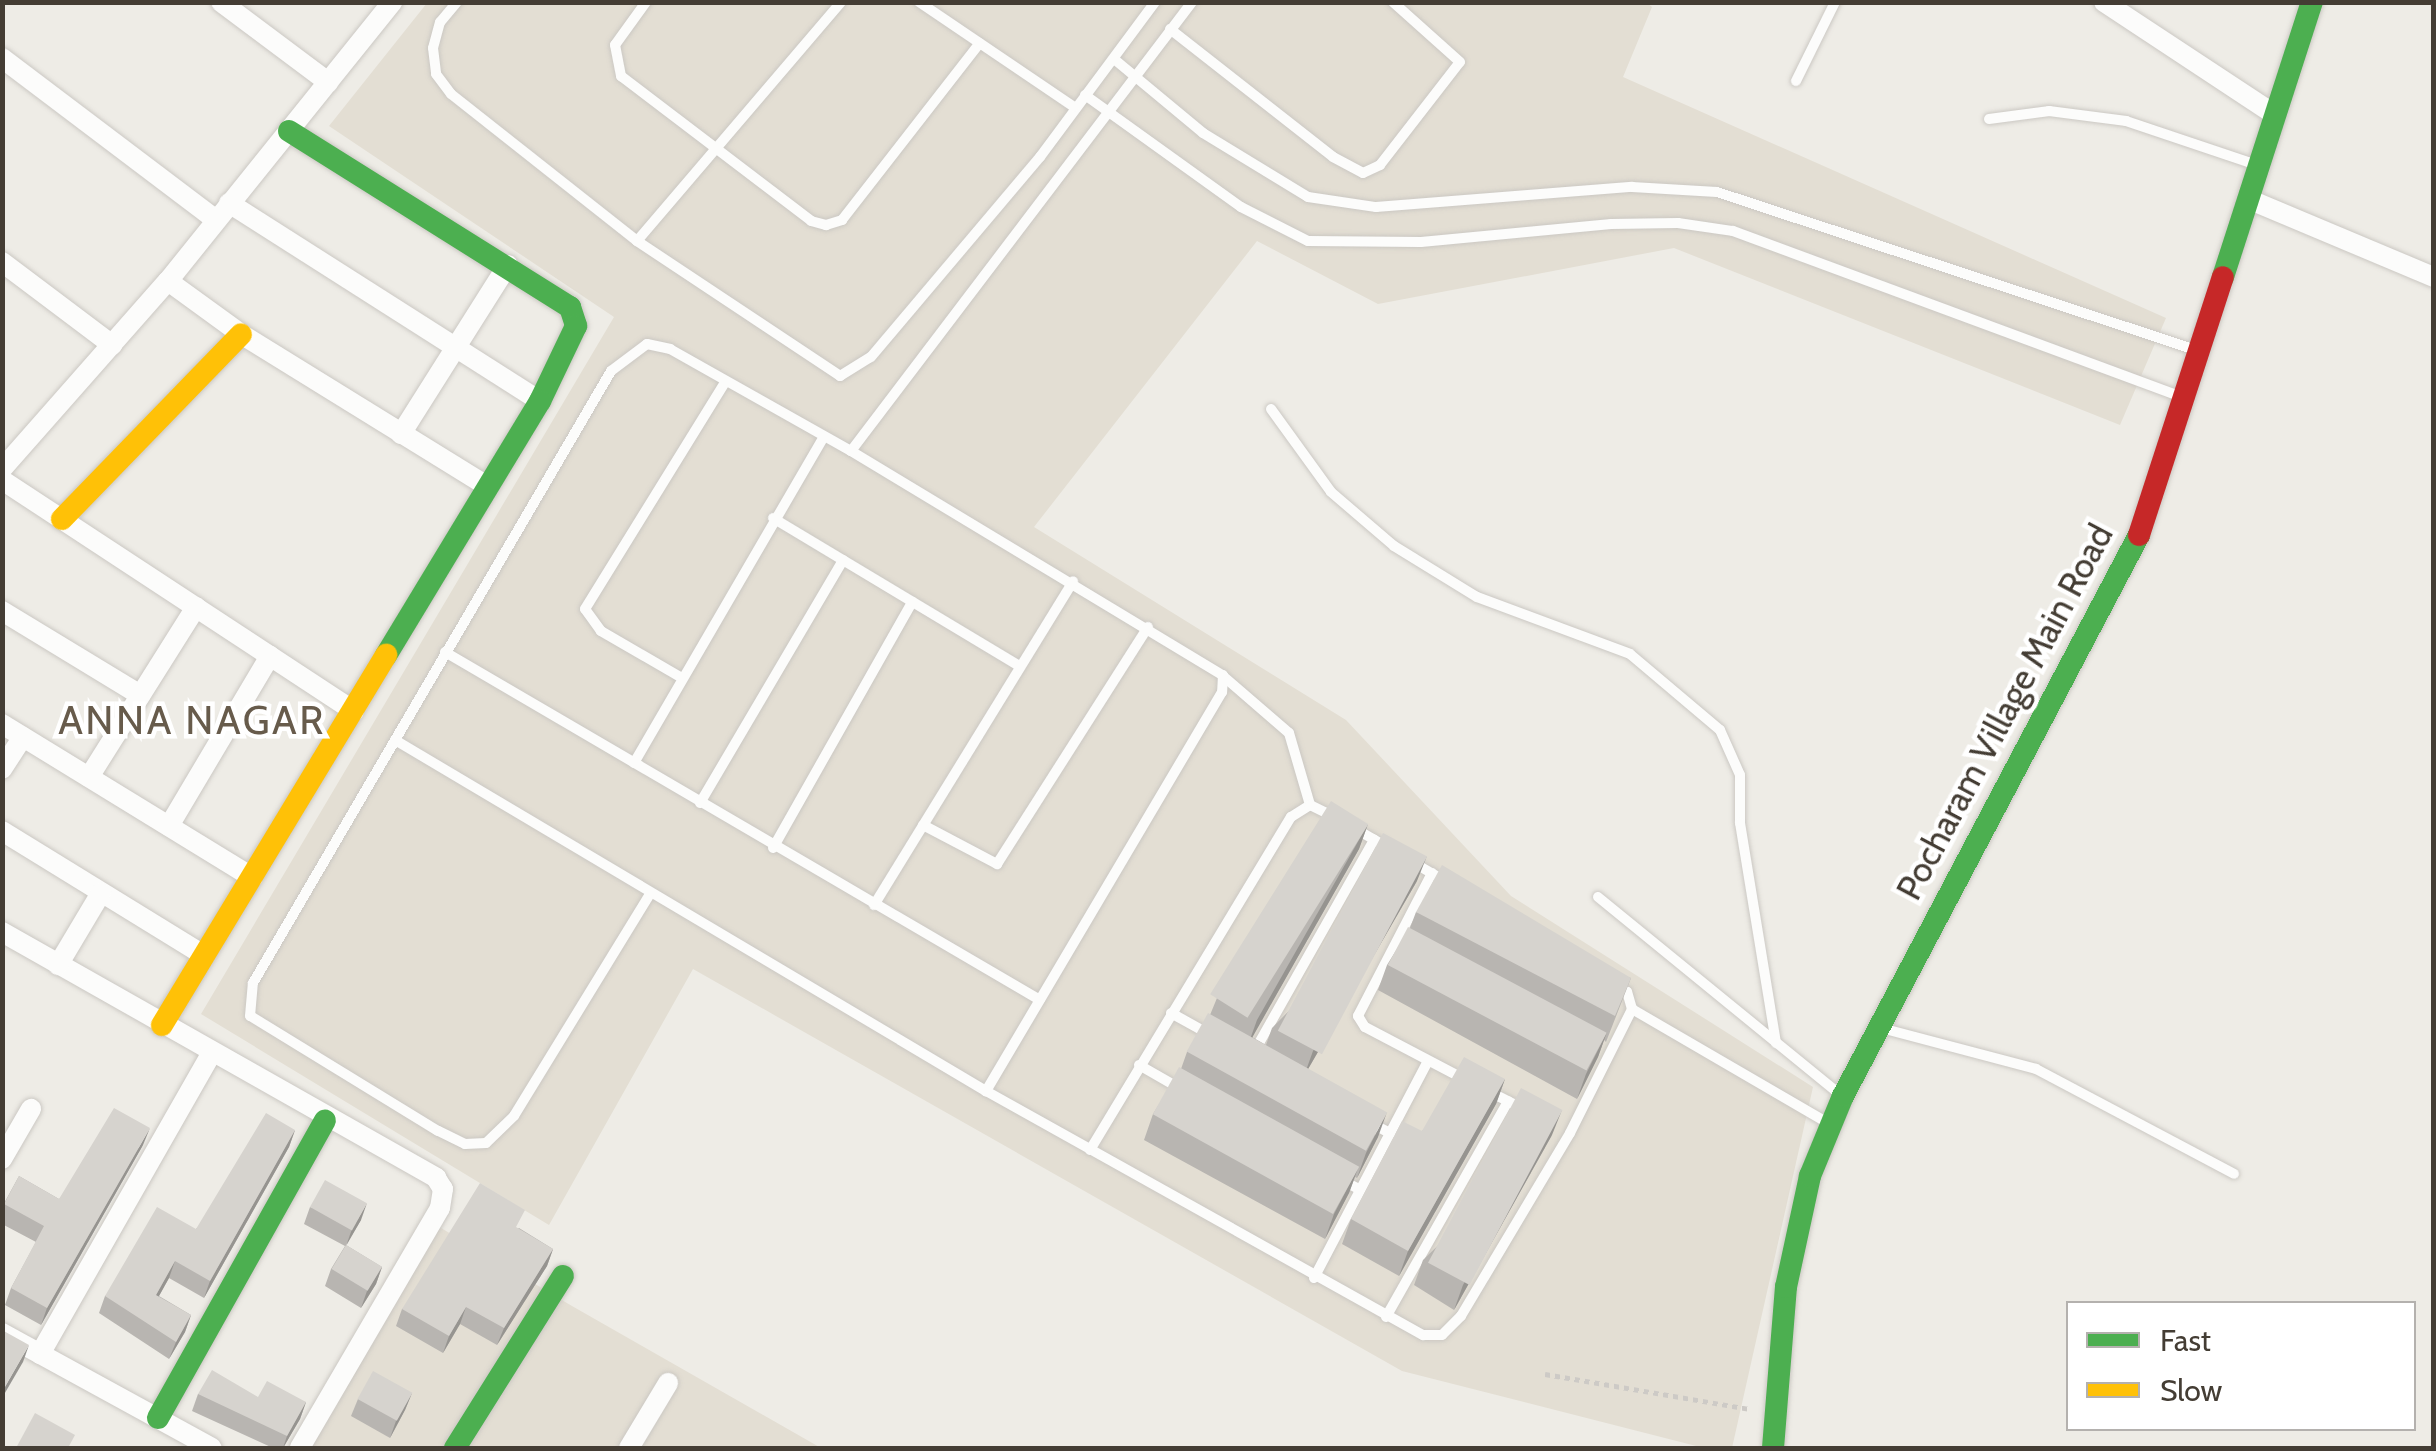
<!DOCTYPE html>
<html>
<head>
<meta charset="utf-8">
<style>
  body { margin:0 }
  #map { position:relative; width:2436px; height:1451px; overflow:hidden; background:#eeece6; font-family:Cabin,sans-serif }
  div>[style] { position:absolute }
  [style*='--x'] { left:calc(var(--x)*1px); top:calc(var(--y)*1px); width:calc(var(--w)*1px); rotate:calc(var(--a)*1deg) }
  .residential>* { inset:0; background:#e3ded3 }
  .path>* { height:5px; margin-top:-2.5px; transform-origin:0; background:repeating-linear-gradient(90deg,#cdcac6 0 5px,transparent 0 10px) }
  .roads { filter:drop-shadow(0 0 2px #cbc8c3) drop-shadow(0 0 2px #cbc8c3) }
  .lane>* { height:10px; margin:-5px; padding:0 5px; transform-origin:5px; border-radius:5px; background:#fcfcfb }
  .street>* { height:20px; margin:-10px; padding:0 10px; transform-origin:10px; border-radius:10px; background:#fcfcfb }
  .fast>* { height:22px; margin:-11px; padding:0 11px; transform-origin:11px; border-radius:11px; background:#4caf50 }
  .slow>* { height:22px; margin:-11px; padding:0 11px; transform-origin:11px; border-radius:11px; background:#ffc107 }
  .jam>* { height:22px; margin:-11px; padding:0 11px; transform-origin:11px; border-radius:11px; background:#c62828 }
  .wall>* { inset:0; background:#b8b5b1 }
  .shaded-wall>* { inset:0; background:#969490 }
  .building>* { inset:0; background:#d6d3ce; transform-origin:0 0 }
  span { translate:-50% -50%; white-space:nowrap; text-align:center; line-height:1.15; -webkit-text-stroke:9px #fff; paint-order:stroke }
  .street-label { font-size:35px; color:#443d34 }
  .quarter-label { font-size:40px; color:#675b4b; letter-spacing:2.5px }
  .frame { position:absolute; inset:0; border:5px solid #443d34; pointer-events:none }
  .legend { position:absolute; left:2066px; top:1301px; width:350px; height:130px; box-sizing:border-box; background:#fff; border:2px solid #b4b1ae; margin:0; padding:12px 18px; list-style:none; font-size:30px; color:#443d34 }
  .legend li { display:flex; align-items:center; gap:20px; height:50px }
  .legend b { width:50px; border:2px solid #b4b1ae }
</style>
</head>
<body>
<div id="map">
  <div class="residential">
    <div style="clip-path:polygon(427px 3px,1647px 3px,1652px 7px,1623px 77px,2166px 318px,2120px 425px,1674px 248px,1378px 304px,1257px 241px,1034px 527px,1346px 720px,1511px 896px,1813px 1087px,1732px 1448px,1704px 1448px,1402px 1371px,693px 969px,549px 1225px,201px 1014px,614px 317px,329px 126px)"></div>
    <div style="clip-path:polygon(436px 1225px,572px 1306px,821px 1448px,300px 1448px)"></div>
  </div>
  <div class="path">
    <div style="--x:1545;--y:1374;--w:207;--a:9.7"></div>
  </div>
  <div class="roads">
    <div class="lane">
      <div style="--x:457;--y:2;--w:26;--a:130"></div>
      <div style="--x:440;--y:22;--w:27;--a:105"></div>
      <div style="--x:433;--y:48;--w:26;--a:83"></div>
      <div style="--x:436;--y:74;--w:25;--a:53"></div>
      <div style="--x:451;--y:94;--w:237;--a:38.3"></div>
      <div style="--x:637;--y:241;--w:244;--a:33.6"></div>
      <div style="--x:840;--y:376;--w:36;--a:-32"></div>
      <div style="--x:871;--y:357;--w:262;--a:-49.8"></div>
      <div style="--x:1040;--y:157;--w:193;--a:-53.4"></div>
      <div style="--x:646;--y:2;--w:53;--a:125.8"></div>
      <div style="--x:615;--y:45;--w:32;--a:79"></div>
      <div style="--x:621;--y:76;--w:239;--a:37.3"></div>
      <div style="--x:811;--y:221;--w:16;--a:15"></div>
      <div style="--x:826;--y:225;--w:17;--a:-17"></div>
      <div style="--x:842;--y:220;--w:224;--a:-52.1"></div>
      <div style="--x:919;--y:2;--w:187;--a:34.1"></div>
      <div style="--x:1170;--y:29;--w:207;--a:38.1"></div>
      <div style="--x:1333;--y:157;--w:34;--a:28"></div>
      <div style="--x:1363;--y:173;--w:19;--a:-25"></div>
      <div style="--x:1380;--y:165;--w:130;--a:-52.2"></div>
      <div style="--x:1460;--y:62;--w:90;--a:-138.2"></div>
      <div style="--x:1114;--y:59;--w:116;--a:39.7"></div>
      <div style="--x:1203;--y:133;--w:123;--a:31.4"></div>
      <div style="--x:1308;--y:197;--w:69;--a:8.4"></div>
      <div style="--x:1376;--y:207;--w:257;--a:-4.5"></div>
      <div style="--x:1632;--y:187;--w:85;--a:3.4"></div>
      <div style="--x:1717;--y:192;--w:504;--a:18.26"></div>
      <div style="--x:1796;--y:81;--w:88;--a:-63.7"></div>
      <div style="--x:1085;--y:95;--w:192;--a:35.7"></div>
      <div style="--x:1241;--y:207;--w:75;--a:26.9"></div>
      <div style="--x:1308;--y:241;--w:113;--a:0.5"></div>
      <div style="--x:1421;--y:242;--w:191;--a:-5.4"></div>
      <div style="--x:1611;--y:224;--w:67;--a:-0.9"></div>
      <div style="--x:1678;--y:223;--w:56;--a:8.3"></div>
      <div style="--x:1733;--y:231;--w:475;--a:20.3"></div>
      <div style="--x:1989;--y:119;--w:61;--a:-7.6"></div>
      <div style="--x:2049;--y:111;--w:78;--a:7.4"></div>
      <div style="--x:2126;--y:121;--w:135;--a:18.6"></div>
      <div style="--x:637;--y:241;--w:314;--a:-49.5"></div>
      <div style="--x:1271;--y:409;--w:102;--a:54.1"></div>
      <div style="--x:1331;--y:492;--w:83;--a:40.6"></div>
      <div style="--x:1394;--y:546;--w:97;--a:31.6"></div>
      <div style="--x:1477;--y:597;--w:163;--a:20.4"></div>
      <div style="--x:1630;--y:654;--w:118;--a:40.2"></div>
      <div style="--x:1720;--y:730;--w:49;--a:66"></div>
      <div style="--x:1740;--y:775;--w:48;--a:90"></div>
      <div style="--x:1740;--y:823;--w:223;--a:80.7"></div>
      <div style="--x:851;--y:451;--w:564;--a:-52.78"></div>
      <div style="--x:773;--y:518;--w:287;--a:31"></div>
      <div style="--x:445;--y:652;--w:689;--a:30.32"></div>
      <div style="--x:1223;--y:676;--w:87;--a:40.8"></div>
      <div style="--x:1289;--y:733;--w:75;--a:73.7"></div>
      <div style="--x:682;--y:678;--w:94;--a:-149.9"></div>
      <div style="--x:601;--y:631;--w:27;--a:-126"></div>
      <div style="--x:585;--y:609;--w:267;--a:-58.3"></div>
      <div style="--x:395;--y:740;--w:687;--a:30.71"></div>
      <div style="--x:986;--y:1091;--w:501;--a:29.18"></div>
      <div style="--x:1423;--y:1335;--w:19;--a:0"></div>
      <div style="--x:1442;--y:1335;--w:27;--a:-45"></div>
      <div style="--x:1461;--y:1316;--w:213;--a:-59.2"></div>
      <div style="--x:1570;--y:1133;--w:139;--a:-63.4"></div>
      <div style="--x:1632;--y:1009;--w:18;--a:-106"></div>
      <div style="--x:1627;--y:992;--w:13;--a:-148"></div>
      <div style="--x:634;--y:763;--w:376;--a:-59.8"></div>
      <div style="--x:700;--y:803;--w:282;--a:-59.5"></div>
      <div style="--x:923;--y:825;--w:84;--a:27.8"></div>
      <div style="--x:997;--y:864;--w:281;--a:-57.5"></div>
      <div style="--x:1354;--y:828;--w:38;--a:30"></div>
      <div style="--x:773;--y:848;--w:283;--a:-60.5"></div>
      <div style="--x:1414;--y:863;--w:38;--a:30"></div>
      <div style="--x:1432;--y:873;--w:161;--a:117.4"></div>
      <div style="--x:1358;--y:1016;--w:13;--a:58"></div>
      <div style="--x:1365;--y:1027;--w:114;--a:27.7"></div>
      <div style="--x:650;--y:894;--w:260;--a:121.5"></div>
      <div style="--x:514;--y:1116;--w:39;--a:136"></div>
      <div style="--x:486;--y:1143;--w:21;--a:177"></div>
      <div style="--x:465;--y:1144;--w:30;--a:-154"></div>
      <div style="--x:438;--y:1131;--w:220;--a:-148.5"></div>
      <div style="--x:250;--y:1016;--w:33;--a:-85"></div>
      <div style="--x:253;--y:983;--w:709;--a:-59.67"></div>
      <div style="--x:611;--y:371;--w:45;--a:-36.9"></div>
      <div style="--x:647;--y:344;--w:24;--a:12"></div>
      <div style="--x:670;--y:349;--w:208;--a:29.4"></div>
      <div style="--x:851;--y:451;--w:434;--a:31.1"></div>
      <div style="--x:1223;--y:675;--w:17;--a:93"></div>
      <div style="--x:1222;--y:692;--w:464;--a:120.6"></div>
      <div style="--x:1598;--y:897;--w:313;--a:39.2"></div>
      <div style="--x:874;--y:905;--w:380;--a:-58.4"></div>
      <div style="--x:1632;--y:1009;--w:225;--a:30.2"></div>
      <div style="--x:1171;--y:1013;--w:43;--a:28.9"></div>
      <div style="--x:1885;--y:1029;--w:156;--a:14.8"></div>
      <div style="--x:2036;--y:1069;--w:224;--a:27.9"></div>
      <div style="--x:1254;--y:1052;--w:244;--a:-60.5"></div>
      <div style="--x:1139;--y:1065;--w:48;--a:29.7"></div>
      <div style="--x:1490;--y:1092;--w:38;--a:27"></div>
      <div style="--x:1369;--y:1122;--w:24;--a:28"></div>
      <div style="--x:1090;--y:1150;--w:389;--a:-58.9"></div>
      <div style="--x:1291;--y:817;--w:22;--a:-32"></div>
      <div style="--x:1310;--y:805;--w:28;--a:26"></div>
      <div style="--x:1340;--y:1179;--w:21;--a:28"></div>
      <div style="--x:1314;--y:1278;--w:245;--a:-62.3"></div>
      <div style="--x:1386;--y:1317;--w:248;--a:-60.5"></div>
    </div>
    <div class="street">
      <div style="--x:221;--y:2;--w:134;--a:36.8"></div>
      <div style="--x:2104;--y:2;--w:204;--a:33.4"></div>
      <div style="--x:2;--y:58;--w:268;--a:37.1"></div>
      <div style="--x:2248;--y:199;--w:202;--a:22.8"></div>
      <div style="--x:229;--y:203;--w:369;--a:32.5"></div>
      <div style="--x:2;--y:262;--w:138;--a:37"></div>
      <div style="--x:168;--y:281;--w:90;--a:36"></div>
      <div style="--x:241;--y:334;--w:291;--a:31.7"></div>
      <div style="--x:401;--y:434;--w:200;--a:-57.7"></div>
      <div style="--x:2;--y:469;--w:251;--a:-48.6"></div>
      <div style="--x:168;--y:281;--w:358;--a:-51.2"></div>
      <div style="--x:2;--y:480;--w:421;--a:33.3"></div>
      <div style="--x:2;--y:611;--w:162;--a:31.3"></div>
      <div style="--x:2;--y:724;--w:294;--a:31.5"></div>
      <div style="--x:2;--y:769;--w:38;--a:-57"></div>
      <div style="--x:89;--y:777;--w:201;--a:-57.8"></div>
      <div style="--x:169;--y:826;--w:198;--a:-59.3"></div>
      <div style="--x:2;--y:831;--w:238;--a:31.6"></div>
      <div style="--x:2;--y:932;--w:499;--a:29.5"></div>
      <div style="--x:436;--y:1178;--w:13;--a:58"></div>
      <div style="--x:443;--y:1189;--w:19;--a:99"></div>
      <div style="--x:440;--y:1208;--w:278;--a:120.3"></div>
      <div style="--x:58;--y:965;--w:84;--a:-59.2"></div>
      <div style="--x:2;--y:1159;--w:58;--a:-59.9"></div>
      <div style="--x:2;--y:1333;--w:239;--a:28.7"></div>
      <div style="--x:40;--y:1354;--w:345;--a:-60.3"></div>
      <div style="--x:629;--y:1448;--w:76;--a:-59"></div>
    </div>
    <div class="fast">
      <div style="--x:289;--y:131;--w:332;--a:32.1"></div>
      <div style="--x:570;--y:307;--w:20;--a:72"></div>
      <div style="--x:576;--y:326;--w:83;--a:115.6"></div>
      <div style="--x:540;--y:401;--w:297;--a:121.2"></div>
      <div style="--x:2223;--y:277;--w:289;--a:-72.1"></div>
      <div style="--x:158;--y:1418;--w:341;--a:-60.7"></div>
      <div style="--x:455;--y:1448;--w:203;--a:-57.9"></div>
      <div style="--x:1773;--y:1448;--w:162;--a:-85.4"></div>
      <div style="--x:1786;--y:1287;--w:114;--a:-77.8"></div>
      <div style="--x:1810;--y:1176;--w:87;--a:-67.6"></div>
      <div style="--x:1843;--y:1096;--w:634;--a:-62.18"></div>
    </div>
    <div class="slow">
      <div style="--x:62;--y:519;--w:257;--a:-45.9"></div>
      <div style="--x:162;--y:1025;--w:433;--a:-58.8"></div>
    </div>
    <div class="jam">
      <div style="--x:2139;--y:535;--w:271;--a:-72"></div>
    </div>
  </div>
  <div class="wall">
    <div style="clip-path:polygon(1368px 824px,1359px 849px,1252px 1037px,1266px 1045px,1272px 1028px,1417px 881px,1308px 1069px,1378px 1137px,1357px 1178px,1355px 1177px,1349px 1193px,1325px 1239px,1144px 1140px,1153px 1114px,1181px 1069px,1187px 1052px,1210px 1015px,1217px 998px)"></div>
    <div style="clip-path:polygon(1416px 912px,1631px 978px,1606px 1042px,1604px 1040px,1598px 1057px,1577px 1099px,1378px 990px,1387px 965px,1410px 928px)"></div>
    <div style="clip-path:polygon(1505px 1079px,1496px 1104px,1399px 1276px,1342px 1244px,1351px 1219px,1422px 1131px)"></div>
    <div style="clip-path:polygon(295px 1130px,289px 1147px,204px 1298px,169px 1278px,159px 1296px,191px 1315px,185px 1332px,169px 1359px,99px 1313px,105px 1296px,196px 1229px)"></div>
    <div style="clip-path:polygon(1552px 1135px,1454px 1310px,1414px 1285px,1423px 1260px)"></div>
    <div style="clip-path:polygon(143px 1145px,41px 1325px,5px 1305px,11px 1288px,36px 1242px,2px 1224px,2px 1207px,19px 1176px,59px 1199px)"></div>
    <div style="clip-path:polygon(310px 1207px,361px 1220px,346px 1245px,382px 1267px,376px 1284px,361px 1308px,325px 1286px,331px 1269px,345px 1246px,304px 1224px)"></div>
    <div style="clip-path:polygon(519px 1228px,553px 1249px,547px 1266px,497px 1345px,460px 1324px,443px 1353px,396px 1326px,402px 1309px)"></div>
    <div style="clip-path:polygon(412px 1393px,405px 1410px,390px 1438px,351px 1416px,358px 1399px)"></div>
    <div style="clip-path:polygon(198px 1394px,258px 1397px,306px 1402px,300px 1419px,283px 1448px,273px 1448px,192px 1411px)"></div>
  </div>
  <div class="shaded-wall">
    <div style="clip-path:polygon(1368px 824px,1359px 849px,1248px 1045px,1257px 1020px)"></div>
    <div style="clip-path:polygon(1427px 856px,1417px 881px,1304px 1076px,1313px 1051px)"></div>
    <div style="clip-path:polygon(1607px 1032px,1598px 1057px,1577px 1099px,1586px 1074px)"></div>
    <div style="clip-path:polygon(1505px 1079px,1496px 1104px,1399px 1276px,1408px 1251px)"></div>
    <div style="clip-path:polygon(1562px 1110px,1552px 1135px,1454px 1310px,1463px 1285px)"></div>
    <div style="clip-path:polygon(1387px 1112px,1378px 1137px,1357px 1178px,1366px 1153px)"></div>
    <div style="clip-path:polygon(150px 1128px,143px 1145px,41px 1325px,47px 1308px)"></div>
    <div style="clip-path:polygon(295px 1130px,289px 1147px,204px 1298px,210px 1281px)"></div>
    <div style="clip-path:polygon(1358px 1168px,1349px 1193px,1325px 1239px,1334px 1214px)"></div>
    <div style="clip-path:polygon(367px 1203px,361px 1220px,346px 1246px,352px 1229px)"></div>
    <div style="clip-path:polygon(553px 1249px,547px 1266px,497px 1345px,504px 1328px)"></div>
    <div style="clip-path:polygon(175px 1261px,169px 1278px,150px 1312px,156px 1295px)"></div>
    <div style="clip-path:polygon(382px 1267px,376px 1284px,361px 1308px,367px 1291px)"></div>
    <div style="clip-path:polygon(466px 1307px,460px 1324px,443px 1353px,449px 1336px)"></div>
    <div style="clip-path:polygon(191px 1315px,185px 1332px,169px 1359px,176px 1342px)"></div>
    <div style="clip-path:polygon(29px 1345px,23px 1362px,2px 1398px,2px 1392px)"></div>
    <div style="clip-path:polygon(412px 1393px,405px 1410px,390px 1438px,396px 1421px)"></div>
    <div style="clip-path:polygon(306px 1402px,300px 1419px,283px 1448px,287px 1436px)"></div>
  </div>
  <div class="building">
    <div style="left:1331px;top:801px;width:44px;height:228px;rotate:32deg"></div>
    <div style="left:1383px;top:833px;width:50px;height:224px;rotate:28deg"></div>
    <div style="clip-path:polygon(1442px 865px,1631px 978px,1615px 1016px,1416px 912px)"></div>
    <div style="left:1408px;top:927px;width:225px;height:43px;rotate:28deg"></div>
    <div style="left:1208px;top:1013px;width:205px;height:44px;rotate:29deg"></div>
    <div style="clip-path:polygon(1464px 1057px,1505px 1079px,1408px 1251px,1351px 1219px,1402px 1121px,1422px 1131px)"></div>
    <div style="left:1179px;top:1067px;width:206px;height:54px;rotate:29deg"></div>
    <div style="left:1521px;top:1088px;width:47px;height:198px;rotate:28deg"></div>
    <div style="clip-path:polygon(114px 1108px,150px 1128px,47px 1308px,11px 1288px,44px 1226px,4px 1204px,19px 1176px,59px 1199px)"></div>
    <div style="clip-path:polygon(266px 1113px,295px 1130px,210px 1281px,175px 1261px,156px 1295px,191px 1315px,176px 1342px,105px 1296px,157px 1207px,196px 1229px)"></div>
    <div style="left:325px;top:1180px;width:48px;height:31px;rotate:29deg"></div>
    <div style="clip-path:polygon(480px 1183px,525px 1210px,516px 1227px,553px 1249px,504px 1328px,466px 1307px,449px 1336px,402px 1309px)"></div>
    <div style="left:346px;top:1245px;width:42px;height:28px;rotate:31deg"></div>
    <div style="clip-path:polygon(2px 1330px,29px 1345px,2px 1392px)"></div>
    <div style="clip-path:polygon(212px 1370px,258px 1397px,267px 1381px,306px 1402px,287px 1436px,198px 1394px)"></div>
    <div style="left:373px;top:1371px;width:45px;height:32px;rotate:29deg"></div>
    <div style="clip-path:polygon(35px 1413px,75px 1435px,68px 1448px,16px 1448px)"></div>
  </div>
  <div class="street-label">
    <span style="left:2005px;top:712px;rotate:-62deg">Pocharam Village Main Road</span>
  </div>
  <div class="quarter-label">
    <span style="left:192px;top:720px">ANNA NAGAR</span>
  </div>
  <div class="frame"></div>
  <ul class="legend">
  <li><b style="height:12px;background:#4caf50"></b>Fast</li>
  <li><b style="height:12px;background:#ffc107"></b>Slow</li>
  </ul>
</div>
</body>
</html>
